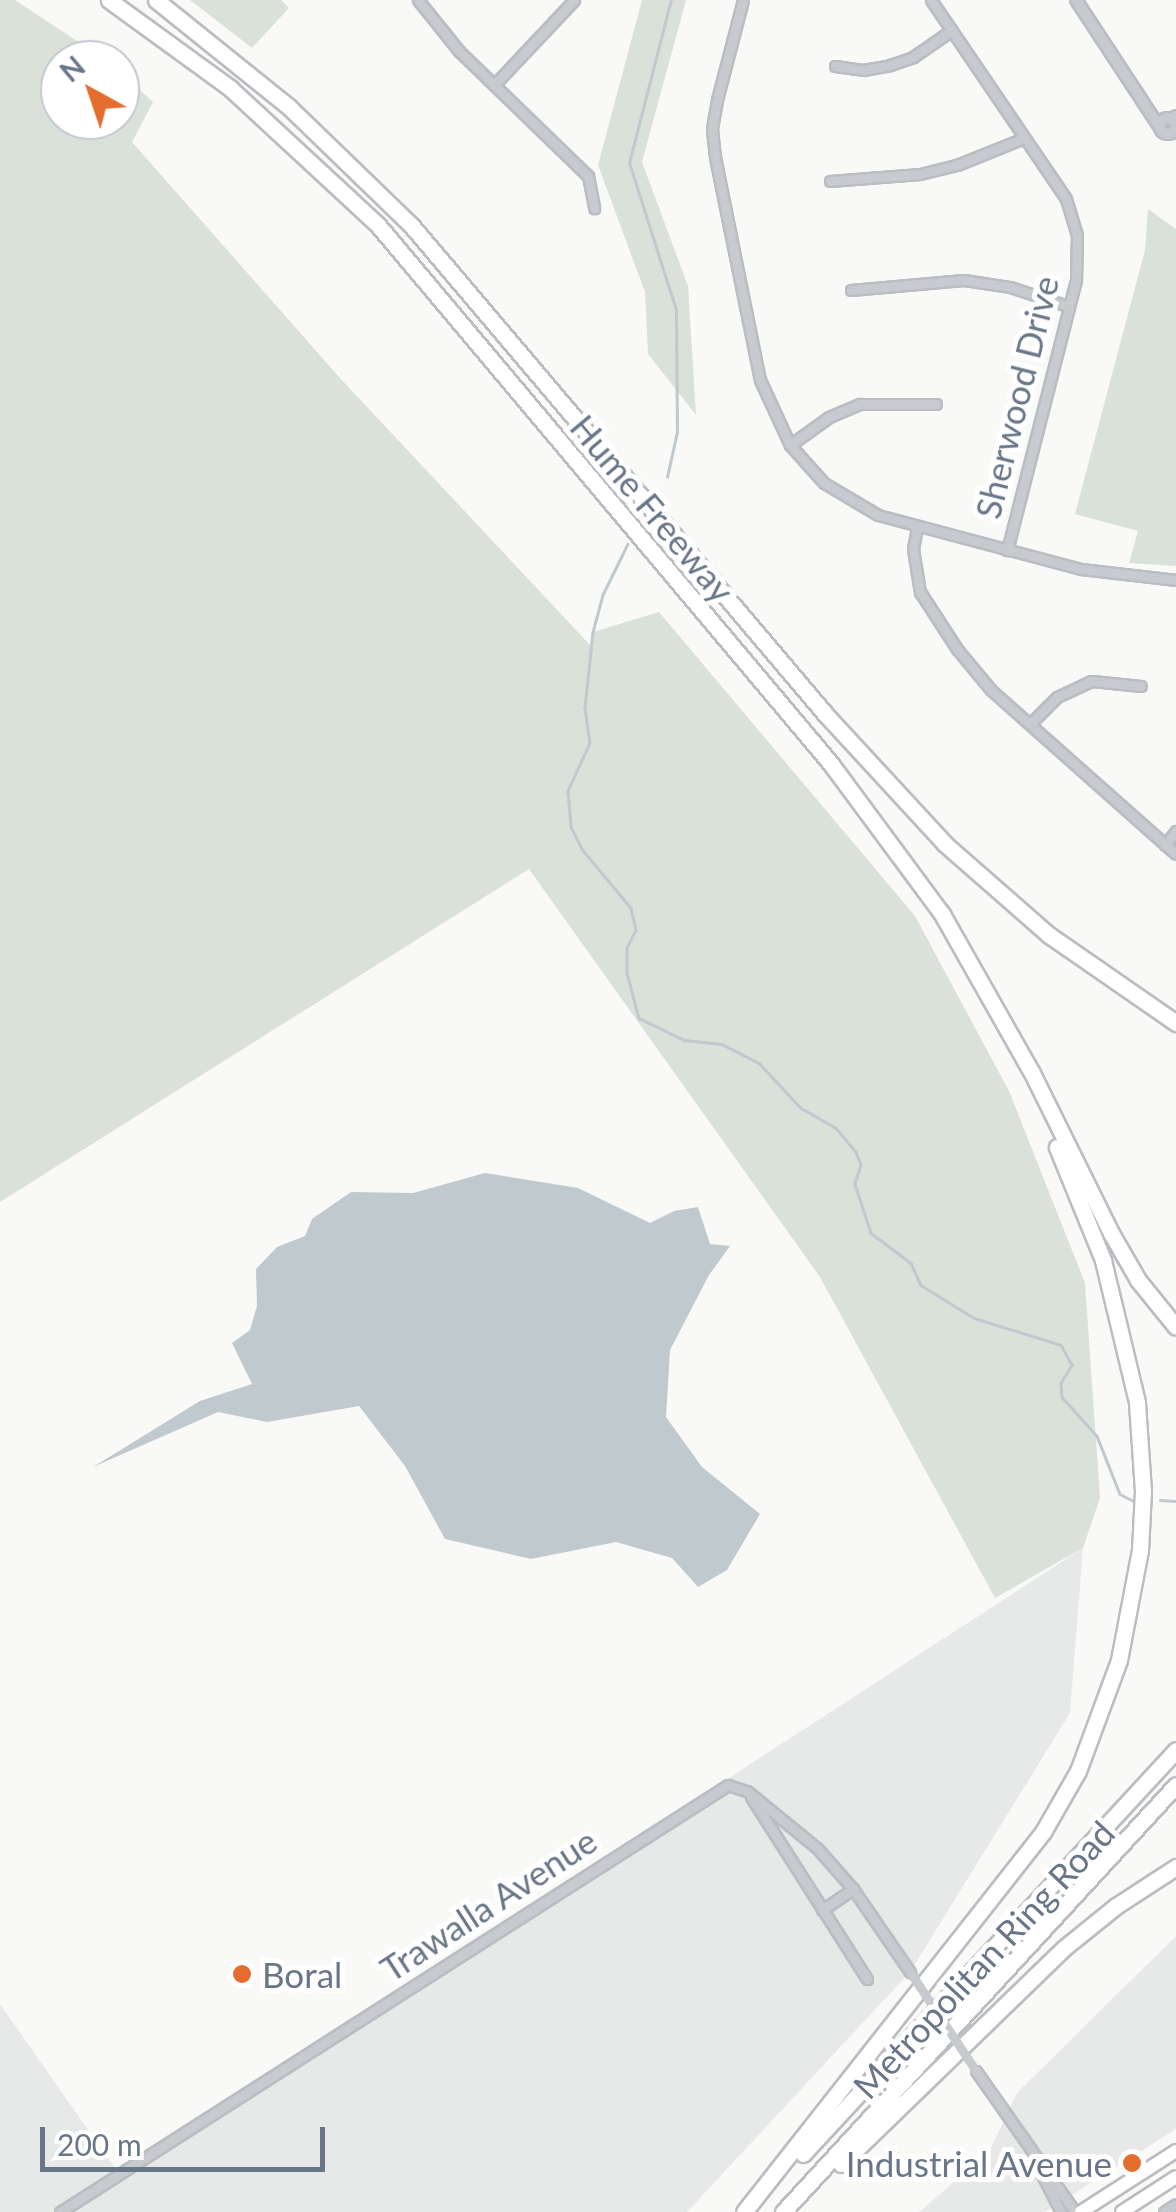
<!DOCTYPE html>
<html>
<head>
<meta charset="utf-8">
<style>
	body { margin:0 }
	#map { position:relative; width:1176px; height:2212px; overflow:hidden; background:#f9f9f7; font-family:Lato,sans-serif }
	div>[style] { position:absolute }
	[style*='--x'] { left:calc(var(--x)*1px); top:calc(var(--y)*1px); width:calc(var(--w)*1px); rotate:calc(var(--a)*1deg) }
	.built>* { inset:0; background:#e7e8e8 }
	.green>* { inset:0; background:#dae1d8 }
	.water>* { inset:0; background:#c0c9ce }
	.stream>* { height:2.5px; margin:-1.25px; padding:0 1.25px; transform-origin:1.25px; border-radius:1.25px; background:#c0c9ce }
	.roads { filter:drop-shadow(2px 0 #babdc2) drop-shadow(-2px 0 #babdc2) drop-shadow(0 2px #babdc2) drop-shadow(0 -2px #babdc2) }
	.minor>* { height:9px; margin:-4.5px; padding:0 4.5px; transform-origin:4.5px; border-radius:4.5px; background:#c7cace }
	.tertiary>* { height:10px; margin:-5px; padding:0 5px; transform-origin:5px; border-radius:5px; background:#c7cace }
	.tertiary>.ring { margin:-5px; padding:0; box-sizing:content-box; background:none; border:10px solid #c7cace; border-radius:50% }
	.primary>* { height:12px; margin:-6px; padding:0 6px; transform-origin:6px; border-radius:6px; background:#fff }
	.motorway>* { height:15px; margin:-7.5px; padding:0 7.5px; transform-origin:7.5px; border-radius:7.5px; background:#fff }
	.minor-bridge>* { height:9px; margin:-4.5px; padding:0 4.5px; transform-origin:4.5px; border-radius:4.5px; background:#c7cace }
	.dots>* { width:28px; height:28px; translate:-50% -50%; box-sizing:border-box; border:5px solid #fff; border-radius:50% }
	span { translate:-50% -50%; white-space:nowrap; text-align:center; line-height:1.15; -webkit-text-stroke:10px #fff; paint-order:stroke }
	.street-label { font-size:35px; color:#687688 }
	.poi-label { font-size:35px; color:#687688 }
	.left { translate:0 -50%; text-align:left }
	.right { translate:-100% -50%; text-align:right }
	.north { position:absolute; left:40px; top:40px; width:100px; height:100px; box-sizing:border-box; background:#fff; border:2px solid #c3c8cf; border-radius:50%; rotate:320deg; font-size:28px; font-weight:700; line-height:40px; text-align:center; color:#687688 }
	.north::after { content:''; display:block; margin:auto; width:35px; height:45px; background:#e46c2c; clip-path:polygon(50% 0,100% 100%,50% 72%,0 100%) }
	.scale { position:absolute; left:40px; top:2127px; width:285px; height:45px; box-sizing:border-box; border:5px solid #687688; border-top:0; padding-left:12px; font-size:30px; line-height:35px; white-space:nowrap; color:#687688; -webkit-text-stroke:8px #fff; paint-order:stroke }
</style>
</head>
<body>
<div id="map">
	<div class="built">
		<div style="clip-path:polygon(1083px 1548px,1070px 1713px,910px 1972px,687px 2212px,0 2212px,0 2004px,119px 2174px)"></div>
		<div style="clip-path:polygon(1176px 1936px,1176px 2129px,1045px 2212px,919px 2212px,989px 2152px,1017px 2093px)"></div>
	</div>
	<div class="green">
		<div style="clip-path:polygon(0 0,15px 0,106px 60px,60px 60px,60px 120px,120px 120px,120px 72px,153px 102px,132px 142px,339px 377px,590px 645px,593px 632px,659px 612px,915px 916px,1009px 1091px,1085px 1283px,1100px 1498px,1083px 1548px,995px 1598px,820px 1277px,529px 869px,0 1202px)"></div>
		<div style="clip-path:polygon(190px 0,281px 0,289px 8px,252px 48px)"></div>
		<div style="clip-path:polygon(642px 0,686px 0,642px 162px,688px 286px,696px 415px,648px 354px,645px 292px,598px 165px)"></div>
		<div style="clip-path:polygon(1148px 209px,1176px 229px,1176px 566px,1129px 563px,1138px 531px,1075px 514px,1145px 250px)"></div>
	</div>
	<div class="water">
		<div style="clip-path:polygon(485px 1173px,578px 1188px,650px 1223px,674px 1211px,698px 1207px,710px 1244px,730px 1246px,709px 1275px,670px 1350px,666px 1417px,702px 1467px,760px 1514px,727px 1570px,698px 1587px,672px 1558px,616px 1542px,531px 1559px,445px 1539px,405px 1466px,359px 1406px,267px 1422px,218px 1412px,93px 1467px,200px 1401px,252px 1384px,232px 1343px,250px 1330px,257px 1306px,256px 1269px,277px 1247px,305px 1236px,312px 1219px,351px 1192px,413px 1193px)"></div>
	</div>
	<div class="stream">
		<div style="--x:667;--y:477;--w:46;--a:-77.5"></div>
		<div style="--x:677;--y:432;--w:122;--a:-90.5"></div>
		<div style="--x:676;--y:310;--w:154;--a:-107.7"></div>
		<div style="--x:629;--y:163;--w:168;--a:-75.6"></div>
		<div style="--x:628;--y:544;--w:57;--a:116.1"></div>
		<div style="--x:603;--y:595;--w:38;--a:105"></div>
		<div style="--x:593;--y:632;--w:76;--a:96"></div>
		<div style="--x:585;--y:708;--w:35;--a:82"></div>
		<div style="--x:590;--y:743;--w:53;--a:114.6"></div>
		<div style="--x:568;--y:791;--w:36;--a:85"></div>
		<div style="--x:571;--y:827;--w:25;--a:63"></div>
		<div style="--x:582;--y:849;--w:77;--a:50.3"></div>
		<div style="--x:631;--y:908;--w:23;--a:77"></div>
		<div style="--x:636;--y:930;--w:20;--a:117"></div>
		<div style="--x:627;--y:948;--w:25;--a:90"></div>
		<div style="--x:627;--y:973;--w:47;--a:75.1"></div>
		<div style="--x:639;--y:1018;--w:50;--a:26.1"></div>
		<div style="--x:684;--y:1040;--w:38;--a:6"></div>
		<div style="--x:722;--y:1044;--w:42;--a:27.2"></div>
		<div style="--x:759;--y:1063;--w:62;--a:47"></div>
		<div style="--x:801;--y:1108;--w:40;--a:29.7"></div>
		<div style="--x:836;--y:1128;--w:31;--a:50"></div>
		<div style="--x:856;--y:1152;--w:14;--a:69"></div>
		<div style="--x:861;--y:1165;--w:20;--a:108"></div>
		<div style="--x:855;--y:1184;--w:52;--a:71.9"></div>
		<div style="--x:871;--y:1233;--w:50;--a:36.9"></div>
		<div style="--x:911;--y:1263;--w:24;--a:66"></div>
		<div style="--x:921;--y:1285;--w:62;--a:31.9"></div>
		<div style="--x:974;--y:1318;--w:91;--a:17.2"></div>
		<div style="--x:1061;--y:1345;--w:23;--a:61"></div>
		<div style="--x:1072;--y:1365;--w:21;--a:121"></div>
		<div style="--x:1061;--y:1383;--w:14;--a:86"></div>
		<div style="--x:1062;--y:1397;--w:52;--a:48.1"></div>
		<div style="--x:1097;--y:1436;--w:62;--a:68.4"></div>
		<div style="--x:1120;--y:1494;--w:16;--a:27"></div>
		<div style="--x:1160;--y:1500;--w:16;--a:4"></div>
	</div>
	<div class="roads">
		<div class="minor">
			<div style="--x:418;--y:0;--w:65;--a:51.2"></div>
			<div style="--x:459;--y:51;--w:180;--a:44.1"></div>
			<div style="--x:588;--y:176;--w:33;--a:79"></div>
			<div style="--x:743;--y:0;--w:103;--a:104.6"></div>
			<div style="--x:717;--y:100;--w:29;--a:100"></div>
			<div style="--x:712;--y:129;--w:28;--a:84"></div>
			<div style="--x:715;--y:157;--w:227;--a:78.6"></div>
			<div style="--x:760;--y:380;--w:72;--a:65.2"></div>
			<div style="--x:790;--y:445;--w:51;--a:48.2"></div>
			<div style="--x:824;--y:483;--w:63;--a:30.7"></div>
			<div style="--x:878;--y:515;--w:210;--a:14.9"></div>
			<div style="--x:1081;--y:569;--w:96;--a:6.6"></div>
			<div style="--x:931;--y:0;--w:240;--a:55.8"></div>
			<div style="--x:1066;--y:199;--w:38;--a:73"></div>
			<div style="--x:1077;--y:235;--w:45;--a:91.3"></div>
			<div style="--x:1076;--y:280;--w:279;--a:104.3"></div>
			<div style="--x:835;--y:66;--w:28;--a:8"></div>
			<div style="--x:863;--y:70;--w:27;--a:-10"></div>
			<div style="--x:890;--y:65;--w:24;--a:-19"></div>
			<div style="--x:913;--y:57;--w:47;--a:-34.7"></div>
			<div style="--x:494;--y:85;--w:117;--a:-46.7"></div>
			<div style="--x:1169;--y:119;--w:8;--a:-30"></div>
			<div style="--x:1175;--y:126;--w:1;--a:-45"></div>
			<div style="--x:830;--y:181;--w:90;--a:-4.4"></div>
			<div style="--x:920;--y:174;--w:38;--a:-14"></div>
			<div style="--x:957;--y:165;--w:72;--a:-21.9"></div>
			<div style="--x:851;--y:290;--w:113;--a:-5.1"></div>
			<div style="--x:964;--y:280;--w:47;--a:8.7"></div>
			<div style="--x:1010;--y:287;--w:61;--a:18.1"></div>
			<div style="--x:790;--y:445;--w:48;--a:-35.7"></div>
			<div style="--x:829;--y:417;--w:34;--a:-23"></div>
			<div style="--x:860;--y:404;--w:76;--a:0"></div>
			<div style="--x:917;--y:528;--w:21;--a:101"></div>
			<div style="--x:913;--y:549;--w:44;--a:80.8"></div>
			<div style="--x:920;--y:592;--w:68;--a:57"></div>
			<div style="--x:957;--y:649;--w:53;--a:50.3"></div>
			<div style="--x:991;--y:690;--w:247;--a:41.6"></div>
			<div style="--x:1030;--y:724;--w:38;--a:-45"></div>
			<div style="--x:1057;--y:697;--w:38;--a:-25"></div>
			<div style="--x:1092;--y:681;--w:49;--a:5.8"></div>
			<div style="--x:1165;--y:845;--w:18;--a:-52"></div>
			<div style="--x:751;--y:1797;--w:216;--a:57.5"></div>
			<div style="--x:822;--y:1910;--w:37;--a:-34"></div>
			<div style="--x:976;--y:2071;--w:172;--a:54.9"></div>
			<div style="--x:1038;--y:2167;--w:51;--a:62.9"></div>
			<div style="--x:60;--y:2212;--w:793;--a:-32.59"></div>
			<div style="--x:728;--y:1785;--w:20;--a:18"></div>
			<div style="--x:747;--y:1791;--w:90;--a:39.2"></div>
			<div style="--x:817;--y:1848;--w:55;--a:48.7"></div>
			<div style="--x:853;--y:1889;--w:101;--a:55.5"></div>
			<div style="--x:1164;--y:2212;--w:14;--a:-34"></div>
		</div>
		<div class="tertiary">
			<div style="--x:1076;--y:0;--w:153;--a:56.7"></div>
			<div class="ring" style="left:1160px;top:118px;width:6px;height:6px"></div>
		</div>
		<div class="primary">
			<div style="--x:1081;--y:2212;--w:113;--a:-32.7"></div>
			<div style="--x:1122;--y:2212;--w:64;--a:-32.9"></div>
		</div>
		<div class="motorway">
			<div style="--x:109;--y:0;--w:150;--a:36"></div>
			<div style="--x:230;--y:88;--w:200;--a:42.8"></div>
			<div style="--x:377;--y:224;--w:705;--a:49.94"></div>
			<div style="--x:831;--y:764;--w:187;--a:53.5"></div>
			<div style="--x:942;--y:914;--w:180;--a:60.5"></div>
			<div style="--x:1031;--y:1071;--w:181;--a:63.7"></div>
			<div style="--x:1111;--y:1233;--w:54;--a:60.1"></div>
			<div style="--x:1138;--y:1280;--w:60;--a:51"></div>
			<div style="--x:156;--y:0;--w:169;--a:38.8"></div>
			<div style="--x:288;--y:106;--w:171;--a:44.1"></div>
			<div style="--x:411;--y:225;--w:644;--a:49.73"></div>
			<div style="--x:827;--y:716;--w:174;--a:47.3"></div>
			<div style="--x:945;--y:844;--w:138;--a:41.2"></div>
			<div style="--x:1049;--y:935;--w:155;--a:34.7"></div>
			<div style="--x:803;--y:2154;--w:550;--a:-47.28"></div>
			<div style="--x:841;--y:2164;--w:310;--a:-44.1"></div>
			<div style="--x:1064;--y:1948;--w:67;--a:-38.9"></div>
			<div style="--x:1116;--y:1906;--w:72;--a:-33"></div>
			<div style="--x:744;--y:2212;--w:484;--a:-51.8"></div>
			<div style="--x:1043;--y:1832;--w:70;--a:-60.2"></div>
			<div style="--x:1078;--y:1771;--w:118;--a:-69.7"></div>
			<div style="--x:1119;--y:1660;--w:112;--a:-79.2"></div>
			<div style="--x:1140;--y:1550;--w:59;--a:-87.1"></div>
			<div style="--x:1143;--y:1491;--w:89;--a:-93.9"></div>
			<div style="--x:1137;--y:1402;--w:146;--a:-103.5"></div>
			<div style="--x:1103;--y:1260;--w:122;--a:-112.2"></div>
			<div style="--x:783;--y:2212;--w:580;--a:-47.37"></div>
		</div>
	</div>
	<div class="minor-bridge">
		<div style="--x:910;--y:1972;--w:119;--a:56.3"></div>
	</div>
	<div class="dots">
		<div style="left:242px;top:1974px;background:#e46c2c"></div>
		<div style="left:1132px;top:2163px;background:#e46c2c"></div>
	</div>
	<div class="street-label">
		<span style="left:1016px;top:397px;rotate:-76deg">Sherwood Drive</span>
		<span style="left:653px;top:508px;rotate:50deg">Hume Freeway</span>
		<span style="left:488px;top:1904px;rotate:-33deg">Trawalla Avenue</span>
		<span style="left:983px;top:1959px;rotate:-47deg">Metropolitan Ring Road</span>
	</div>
	<div class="poi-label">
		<span class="left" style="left:262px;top:1974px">Boral</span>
		<span class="right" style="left:1112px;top:2163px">Industrial Avenue</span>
	</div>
	<div class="north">N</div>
	<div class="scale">200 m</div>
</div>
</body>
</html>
